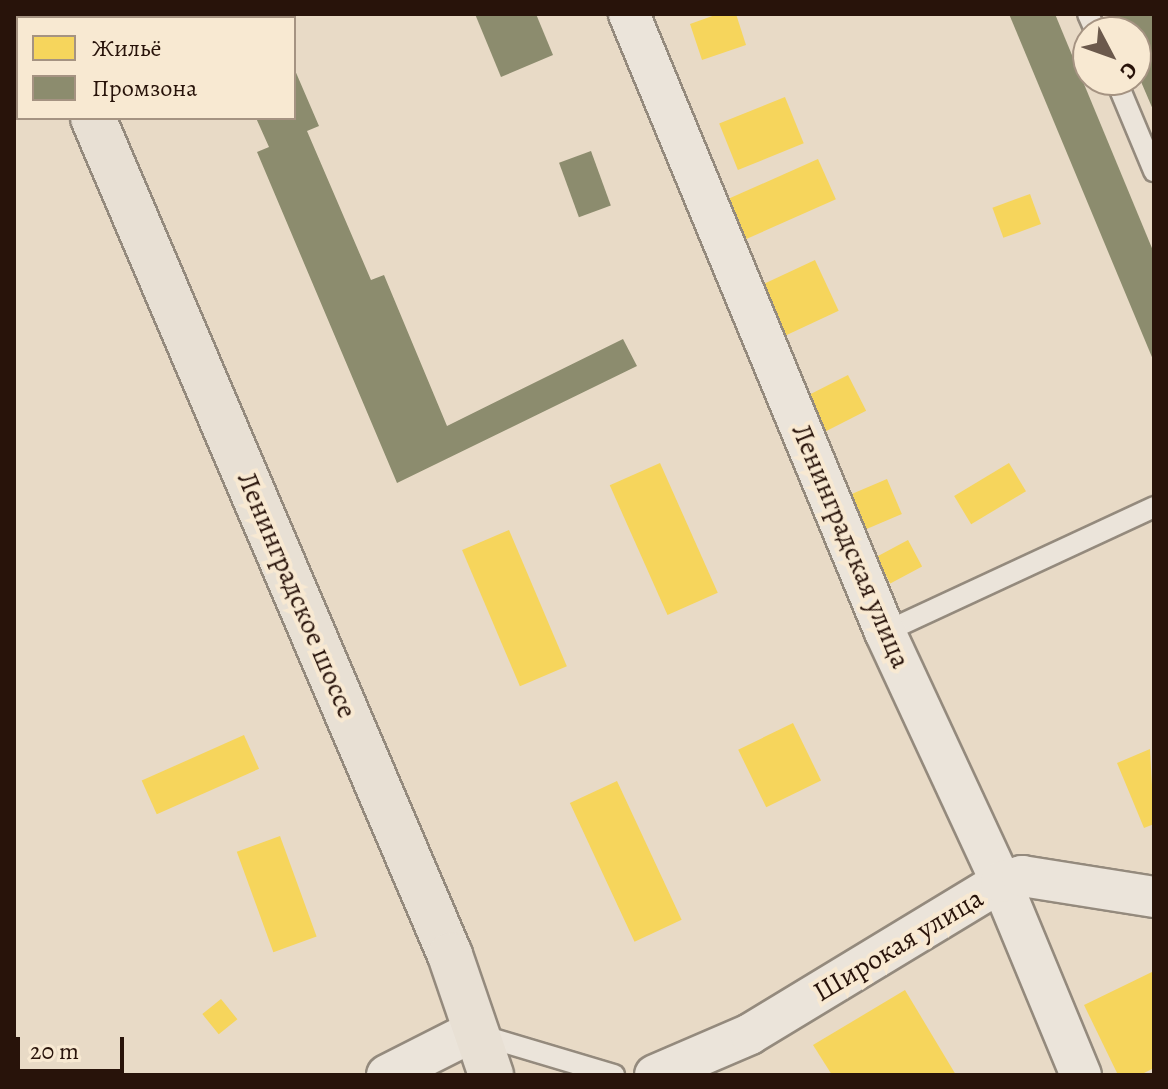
<!DOCTYPE html>
<html>
<head>
<meta charset="utf-8">
<style>
	body { margin:0 }
	#map { position:relative; width:1168px; height:1089px; overflow:hidden; background:#e8dac6; font-family:Alegreya,serif }
	div>[style] { position:absolute }
	[style*='--x'] { left:calc(var(--x)*1px); top:calc(var(--y)*1px); width:calc(var(--w)*1px); rotate:calc(var(--a)*1deg) }
	.homes>* { inset:0; background:#f6d55c; transform-origin:0 0 }
	.industry>* { inset:0; background:#8c8c6e; transform-origin:0 0 }
	.roads { filter:drop-shadow(2px 0 #948a7d) drop-shadow(-2px 0 #948a7d) drop-shadow(0 2px #948a7d) drop-shadow(0 -2px #948a7d) }
	.service>* { height:20px; margin:-10px; padding:0 10px; transform-origin:10px; border-radius:10px; background:#ebe4da }
	.minor>* { height:40px; margin:-20px; padding:0 20px; transform-origin:20px; border-radius:20px; background:#ebe4da }
	.trunk>* { height:44px; margin:-22px; padding:0 22px; transform-origin:22px; border-radius:22px; background:#e8e0d4 }
	span { translate:-50% -50%; white-space:nowrap; text-align:center; line-height:1.15; -webkit-text-stroke:8px #f8e9d2; paint-order:stroke }
	.street-label { font-size:28px; color:#28130a }
	.frame { position:absolute; inset:0; border:16px solid #28130a; pointer-events:none }
	.legend { position:absolute; left:16px; top:16px; width:280px; height:104px; box-sizing:border-box; background:#f8e9d2; border:2px solid #a59382; margin:0; padding:10px 14px; list-style:none; font-size:24px; color:#28130a }
	.legend li { display:flex; align-items:center; gap:16px; height:40px }
	.legend b { width:40px; border:2px solid #a59382 }
	.north { position:absolute; left:1072px; top:16px; width:80px; height:80px; box-sizing:border-box; background:#f8e9d2; border:2px solid #a59382; border-radius:50%; rotate:131deg; font-size:22px; font-weight:700; line-height:32px; text-align:center; color:#28130a }
	.north::after { content:''; display:block; margin:auto; width:28px; height:36px; background:#6b594c; clip-path:polygon(50% 0,100% 100%,50% 72%,0 100%) }
	.scale { position:absolute; left:16px; top:1037px; width:108px; height:36px; box-sizing:border-box; border:4px solid #28130a; border-top:0; padding-left:10px; font-size:24px; line-height:28px; white-space:nowrap; color:#28130a; -webkit-text-stroke:6px #f8e9d2; paint-order:stroke }
</style>
</head>
<body>
<div id="map">
	<div class="homes">
		<div style="clip-path:polygon(718px 14px,736px 14px,746px 45px,702px 60px,690px 24px)"></div>
		<div style="left:785px;top:97px;width:50px;height:71px;rotate:68deg"></div>
		<div style="left:818px;top:159px;width:44px;height:98px;rotate:66deg"></div>
		<div style="left:1030px;top:194px;width:32px;height:40px;rotate:70deg"></div>
		<div style="left:815px;top:260px;width:56px;height:62px;rotate:65deg"></div>
		<div style="left:848px;top:375px;width:40px;height:49px;rotate:63deg"></div>
		<div style="left:660px;top:463px;width:142px;height:55px;rotate:66deg"></div>
		<div style="left:1009px;top:463px;width:33px;height:64px;rotate:59deg"></div>
		<div style="left:887px;top:479px;width:38px;height:44px;rotate:67deg"></div>
		<div style="left:509px;top:530px;width:148px;height:51px;rotate:67deg"></div>
		<div style="left:908px;top:540px;width:30px;height:36px;rotate:62deg"></div>
		<div style="left:793px;top:723px;width:64px;height:61px;rotate:64deg"></div>
		<div style="left:244px;top:735px;width:37px;height:112px;rotate:66deg"></div>
		<div style="clip-path:polygon(1150px 749px,1154px 824px,1144px 828px,1117px 763px)"></div>
		<div style="left:617px;top:781px;width:153px;height:52px;rotate:65deg"></div>
		<div style="left:280px;top:836px;width:107px;height:46px;rotate:70deg"></div>
		<div style="clip-path:polygon(1154px 971px,1154px 1068px,1140px 1075px,1118px 1075px,1084px 1005px)"></div>
		<div style="clip-path:polygon(905px 990px,956px 1075px,832px 1075px,813px 1045px)"></div>
		<div style="left:221px;top:999px;width:26px;height:24px;rotate:51deg"></div>
	</div>
	<div class="industry">
		<div style="left:192px;top:14px;width:79px;height:4px"></div>
		<div style="clip-path:polygon(475px 14px,536px 14px,553px 55px,501px 77px)"></div>
		<div style="clip-path:polygon(1009px 14px,1055px 14px,1154px 253px,1154px 362px)"></div>
		<div style="clip-path:polygon(1112px 14px,1154px 14px,1154px 112px,1136px 70px,1136px 32px,1120px 32px)"></div>
		<div style="clip-path:polygon(294px 68px,319px 126px,307px 131px,371px 280px,384px 275px,447px 426px,623px 339px,637px 366px,397px 483px,257px 152px,269px 147px,256px 118px,294px 118px)"></div>
		<div style="left:591px;top:151px;width:58px;height:34px;rotate:70deg"></div>
	</div>
	<div class="roads">
		<div class="service">
			<div style="--x:1088;--y:14;--w:20;--a:66"></div>
			<div style="--x:1116;--y:80;--w:99;--a:67.3"></div>
			<div style="--x:885;--y:632;--w:297;--a:-24.9"></div>
			<div style="--x:480;--y:1035;--w:140;--a:16.6"></div>
		</div>
		<div class="minor">
			<div style="--x:629;--y:14;--w:669;--a:67.5"></div>
			<div style="--x:885;--y:632;--w:276;--a:65.1"></div>
			<div style="--x:1001;--y:882;--w:209;--a:67.5"></div>
			<div style="--x:387;--y:1075;--w:95;--a:-26.8"></div>
			<div style="--x:655;--y:1075;--w:103;--a:-23.3"></div>
			<div style="--x:750;--y:1034;--w:293;--a:-31.2"></div>
			<div style="--x:1001;--y:882;--w:22;--a:-16"></div>
			<div style="--x:1022;--y:876;--w:134;--a:9"></div>
		</div>
		<div class="trunk">
			<div style="--x:49;--y:14;--w:4;--a:63"></div>
			<div style="--x:93;--y:118;--w:910;--a:66.9"></div>
			<div style="--x:450;--y:955;--w:127;--a:71.1"></div>
		</div>
	</div>
	<div class="street-label">
		<span style="left:851px;top:546px;rotate:67deg">Ленинградская улица</span>
		<span style="left:297px;top:595px;rotate:67deg">Ленинградское шоссе</span>
		<span style="left:898px;top:945px;rotate:-31deg">Широкая улица</span>
	</div>
	<div class="frame"></div>
	<ul class="legend">
	<li><b style="height:22px;background:#f6d55c"></b>Жильё</li>
	<li><b style="height:22px;background:#8c8c6e"></b>Промзона</li>
	</ul>
	<div class="north">С</div>
	<div class="scale">20 m</div>
</div>
</body>
</html>
